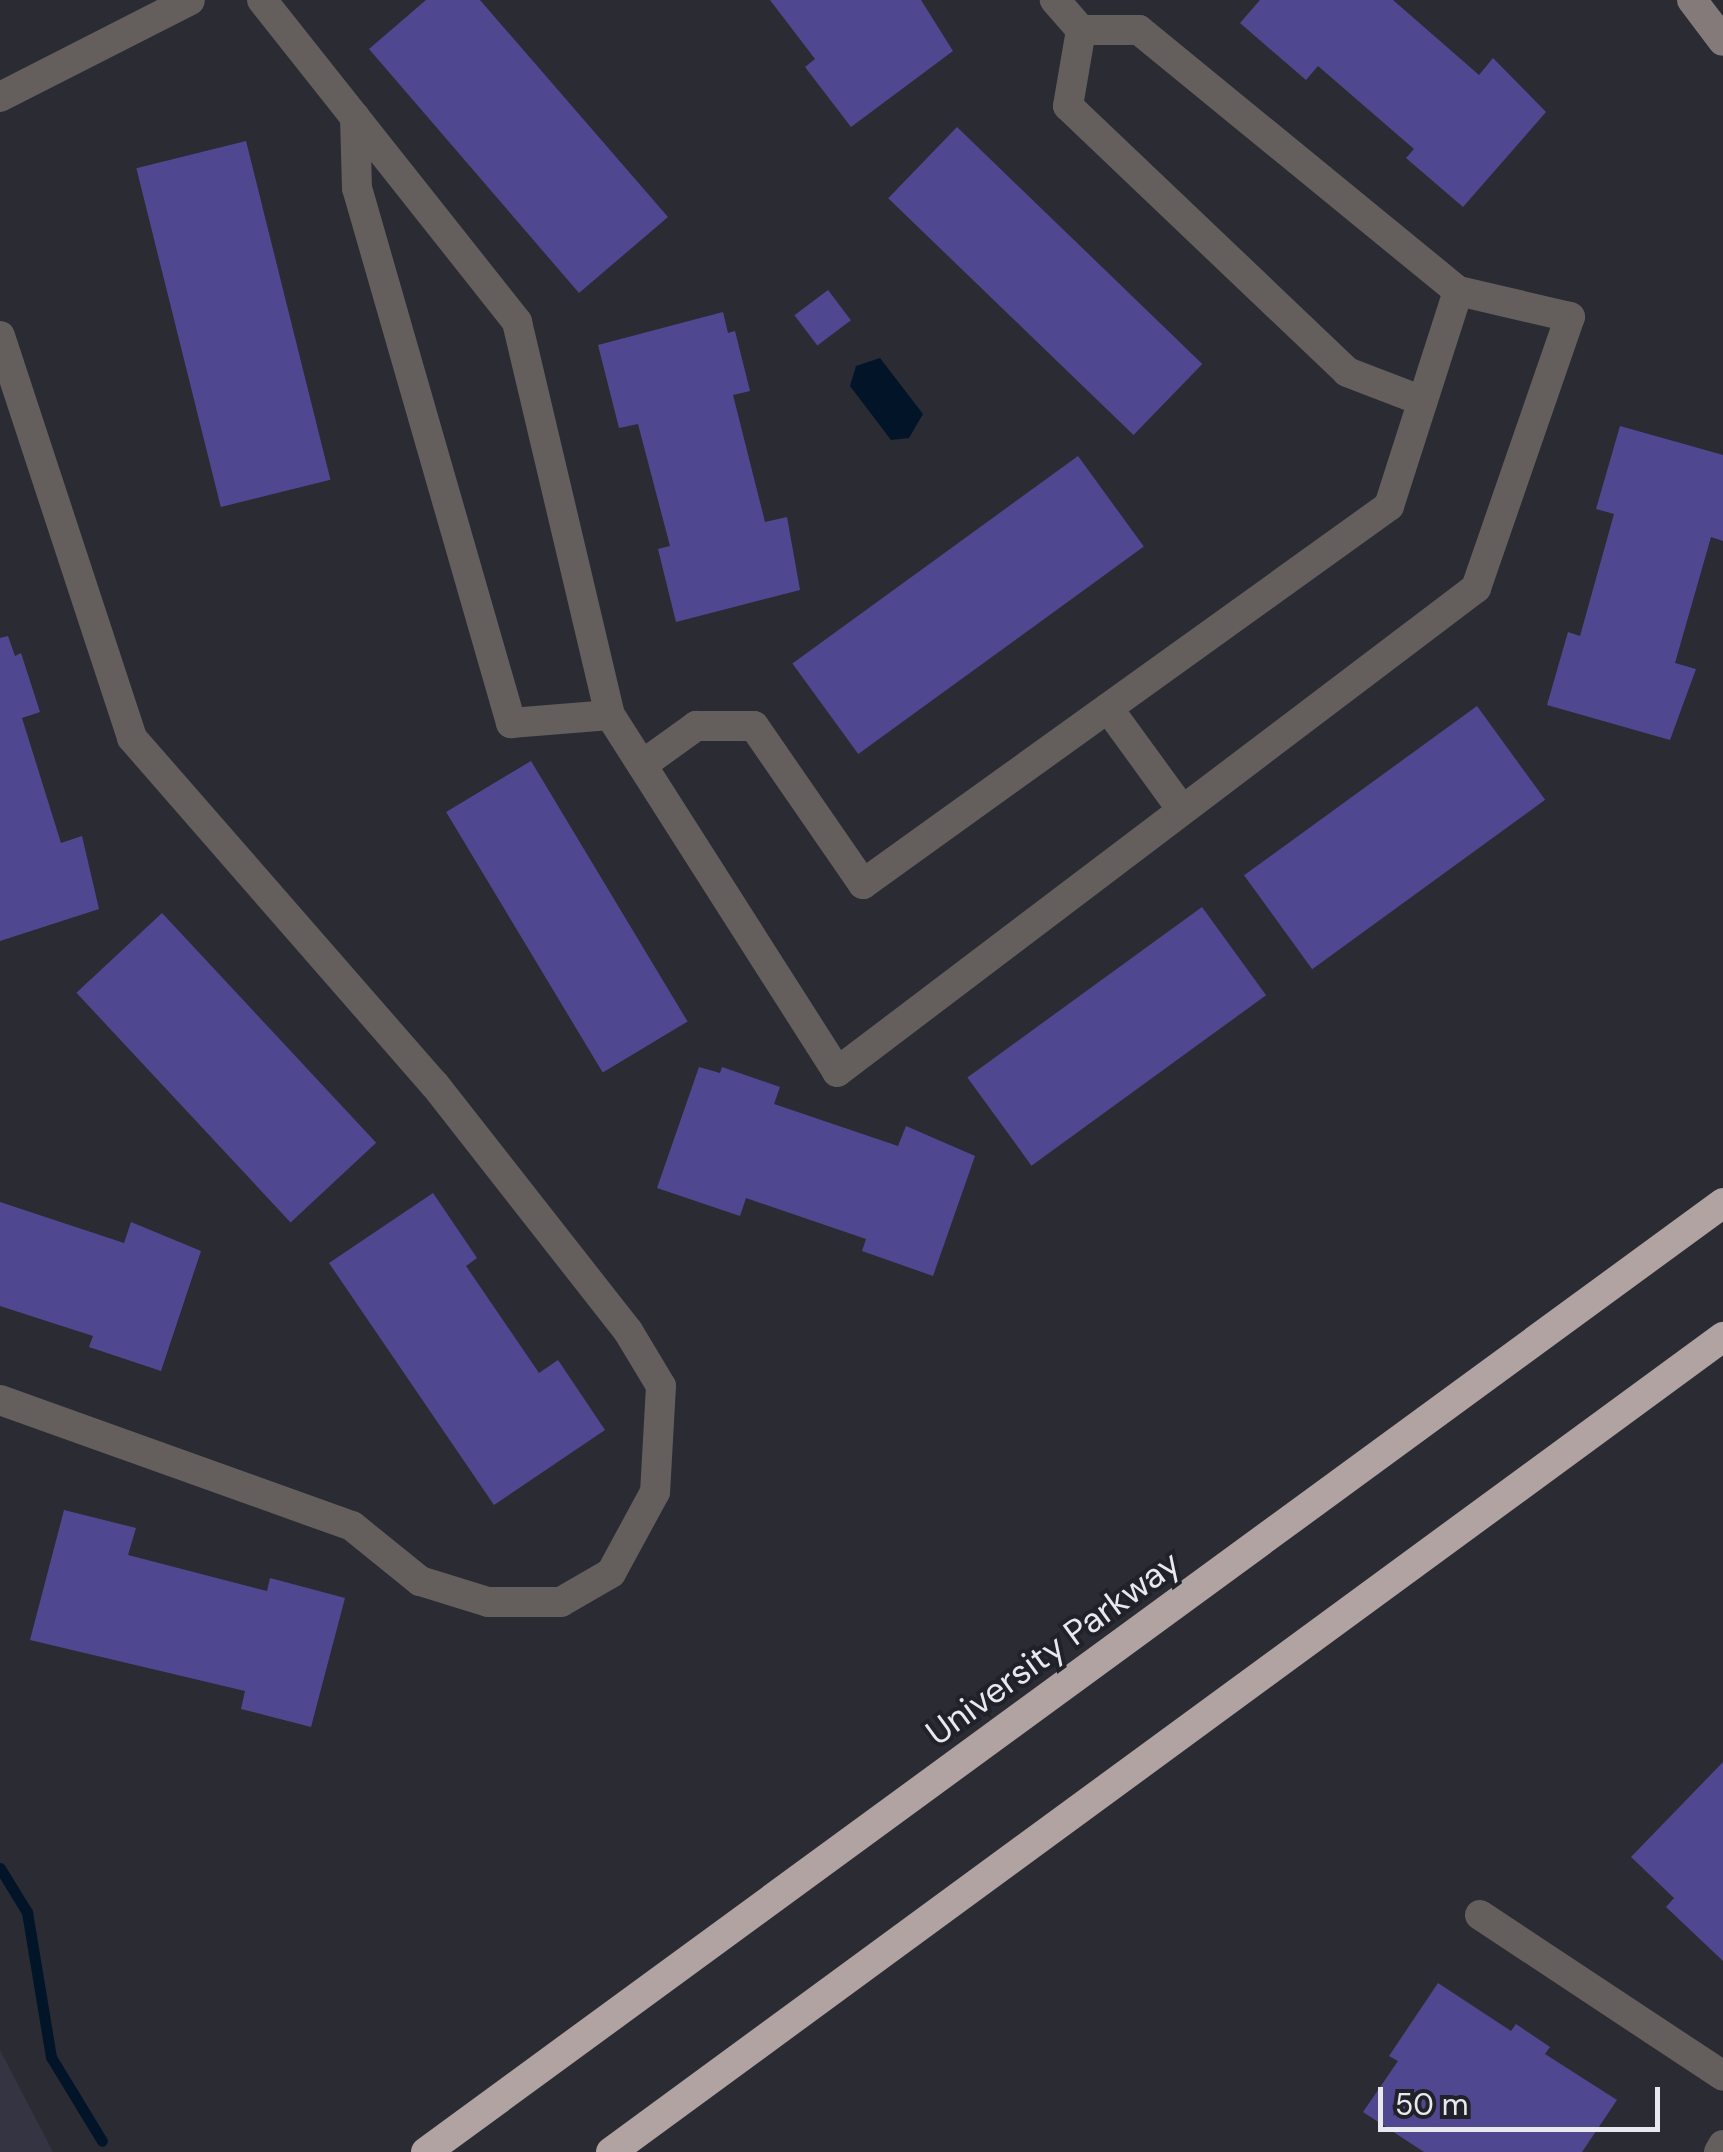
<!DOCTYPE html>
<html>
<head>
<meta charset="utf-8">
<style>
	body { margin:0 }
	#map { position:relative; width:1723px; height:2152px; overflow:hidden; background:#2b2b34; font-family:"DM Sans",sans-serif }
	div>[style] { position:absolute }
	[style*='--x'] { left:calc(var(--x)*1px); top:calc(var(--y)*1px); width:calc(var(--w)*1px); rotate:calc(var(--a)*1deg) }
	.built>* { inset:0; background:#343442 }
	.water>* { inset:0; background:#021528 }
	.stream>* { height:11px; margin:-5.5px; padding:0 5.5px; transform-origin:5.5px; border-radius:5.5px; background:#021528 }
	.building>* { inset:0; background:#4f4891; transform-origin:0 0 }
	.street>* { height:30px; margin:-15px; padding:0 15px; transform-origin:15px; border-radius:15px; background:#645e5d }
	.secondary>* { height:30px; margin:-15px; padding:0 15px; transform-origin:15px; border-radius:15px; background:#837a79 }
	.highway>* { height:30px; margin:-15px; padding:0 15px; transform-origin:15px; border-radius:15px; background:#b0a3a1 }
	span { translate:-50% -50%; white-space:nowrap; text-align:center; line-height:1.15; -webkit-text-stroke:8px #21212a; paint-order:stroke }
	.street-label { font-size:35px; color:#e8e8ee }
	.scale { position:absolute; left:1378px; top:2087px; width:282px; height:45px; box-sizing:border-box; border:5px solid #e8e8ee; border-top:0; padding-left:12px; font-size:30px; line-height:35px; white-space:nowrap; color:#e8e8ee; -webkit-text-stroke:8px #21212a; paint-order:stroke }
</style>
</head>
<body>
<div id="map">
	<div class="built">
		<div style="clip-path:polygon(0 2050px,53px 2152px,0 2152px)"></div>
	</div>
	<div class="water">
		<div style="clip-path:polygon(880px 358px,923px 414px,909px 438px,891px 440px,850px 386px,856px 366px)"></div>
	</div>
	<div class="stream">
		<div style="--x:0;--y:1868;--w:52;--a:58.5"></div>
		<div style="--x:27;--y:1912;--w:147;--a:80.6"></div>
		<div style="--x:51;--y:2057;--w:98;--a:58.7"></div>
	</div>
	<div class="building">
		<div style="clip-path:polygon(426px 0,480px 0,668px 217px,579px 293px,369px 49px)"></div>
		<div style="clip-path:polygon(770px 0,921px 0,953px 51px,851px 127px,805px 67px,815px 59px)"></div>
		<div style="clip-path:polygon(1260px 0,1393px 0,1479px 75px,1493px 58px,1546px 112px,1463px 207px,1406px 158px,1414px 149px,1318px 66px,1306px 80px,1240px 23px)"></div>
		<div style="left:957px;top:127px;width:341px;height:99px;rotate:44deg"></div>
		<div style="left:246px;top:141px;width:349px;height:113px;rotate:76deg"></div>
		<div style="left:828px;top:290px;width:38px;height:42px;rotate:53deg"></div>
		<div style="clip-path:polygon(723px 312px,728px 333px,735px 331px,750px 391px,733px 395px,765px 522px,787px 517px,800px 590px,676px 622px,658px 549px,670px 546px,638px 424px,619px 428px,598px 345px)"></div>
		<div style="clip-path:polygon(1620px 426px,1723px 455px,1723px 541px,1711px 537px,1675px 663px,1696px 669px,1670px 740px,1547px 705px,1568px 632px,1580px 636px,1614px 514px,1596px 509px)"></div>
		<div style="left:1078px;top:456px;width:112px;height:353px;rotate:54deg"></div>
		<div style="clip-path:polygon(8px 636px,15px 656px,21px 653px,40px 712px,22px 718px,61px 843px,82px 836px,99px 909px,0 941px,0 638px)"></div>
		<div style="left:1477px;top:706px;width:116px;height:288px;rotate:54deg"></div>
		<div style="left:531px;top:761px;width:304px;height:99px;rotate:59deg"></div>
		<div style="left:1202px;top:907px;width:109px;height:290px;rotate:54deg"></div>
		<div style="left:162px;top:913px;width:314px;height:117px;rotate:47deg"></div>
		<div style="clip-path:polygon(699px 1067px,720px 1073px,722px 1067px,780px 1087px,774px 1104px,898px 1146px,906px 1126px,975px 1156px,933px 1276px,862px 1251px,866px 1239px,746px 1198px,740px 1216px,657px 1188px)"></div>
		<div style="clip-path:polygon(433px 1193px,477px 1258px,466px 1266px,539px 1373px,558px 1360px,605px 1430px,494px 1505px,329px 1263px)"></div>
		<div style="clip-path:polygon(0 1202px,124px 1243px,131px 1222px,201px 1251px,161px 1371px,89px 1347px,93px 1336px,0 1306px)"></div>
		<div style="clip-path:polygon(64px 1510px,136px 1528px,128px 1555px,267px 1591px,270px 1578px,345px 1598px,311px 1727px,241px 1709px,245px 1691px,30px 1640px)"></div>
		<div style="clip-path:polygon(1723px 1762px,1723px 1961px,1666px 1907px,1674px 1898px,1631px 1857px)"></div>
		<div style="clip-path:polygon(1438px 1983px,1511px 2031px,1516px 2024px,1550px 2047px,1545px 2054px,1617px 2100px,1582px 2152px,1424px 2152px,1363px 2112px,1398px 2061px,1389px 2056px)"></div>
	</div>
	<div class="street">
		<div style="--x:262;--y:0;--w:411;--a:51.6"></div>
		<div style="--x:517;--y:322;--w:404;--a:76.7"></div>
		<div style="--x:610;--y:715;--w:423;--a:57.5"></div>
		<div style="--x:837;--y:1072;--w:802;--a:-37.14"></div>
		<div style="--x:1476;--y:588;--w:287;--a:-70.9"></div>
		<div style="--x:1570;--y:317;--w:115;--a:-166.9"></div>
		<div style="--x:1458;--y:291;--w:412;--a:-140.7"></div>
		<div style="--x:1139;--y:30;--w:58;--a:180"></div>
		<div style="--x:1081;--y:30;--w:40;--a:-131"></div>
		<div style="--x:1081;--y:30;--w:77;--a:99.7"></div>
		<div style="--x:1068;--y:106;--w:385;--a:43.6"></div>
		<div style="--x:1347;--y:372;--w:81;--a:20.9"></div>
		<div style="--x:0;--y:97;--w:213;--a:-27"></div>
		<div style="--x:355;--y:117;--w:71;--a:88.4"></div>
		<div style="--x:357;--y:188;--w:557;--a:73.94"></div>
		<div style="--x:511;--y:723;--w:99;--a:-4.6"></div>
		<div style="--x:0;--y:336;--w:423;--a:71.8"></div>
		<div style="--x:132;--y:738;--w:461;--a:48.9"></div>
		<div style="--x:435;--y:1085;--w:313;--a:51.9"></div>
		<div style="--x:628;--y:1331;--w:64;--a:59"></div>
		<div style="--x:661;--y:1386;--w:106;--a:93.2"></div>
		<div style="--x:655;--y:1492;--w:92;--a:118.5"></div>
		<div style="--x:611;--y:1573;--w:58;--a:149.9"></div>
		<div style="--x:561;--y:1602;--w:73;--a:180"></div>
		<div style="--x:488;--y:1602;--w:71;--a:-162.8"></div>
		<div style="--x:420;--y:1581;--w:87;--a:-141"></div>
		<div style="--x:352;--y:1526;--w:374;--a:-160.3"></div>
		<div style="--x:1108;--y:708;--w:126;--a:54"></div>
		<div style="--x:642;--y:765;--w:67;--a:-35.8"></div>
		<div style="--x:696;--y:726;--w:58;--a:0"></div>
		<div style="--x:754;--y:726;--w:192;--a:55.4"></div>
		<div style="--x:863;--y:884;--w:648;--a:-35.7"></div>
		<div style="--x:1389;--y:506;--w:226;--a:-72.2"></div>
		<div style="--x:1480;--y:1915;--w:291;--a:33.5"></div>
		<div style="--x:1719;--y:2152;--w:8;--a:-60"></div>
	</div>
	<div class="secondary">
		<div style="--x:1692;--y:0;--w:51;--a:52.9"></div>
	</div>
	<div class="highway">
		<div style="--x:426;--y:2152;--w:1607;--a:-36.19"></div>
		<div style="--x:611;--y:2152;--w:1379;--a:-36.24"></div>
	</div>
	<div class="street-label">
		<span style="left:1053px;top:1648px;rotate:-36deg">University Parkway</span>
	</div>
	<div class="scale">50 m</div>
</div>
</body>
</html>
